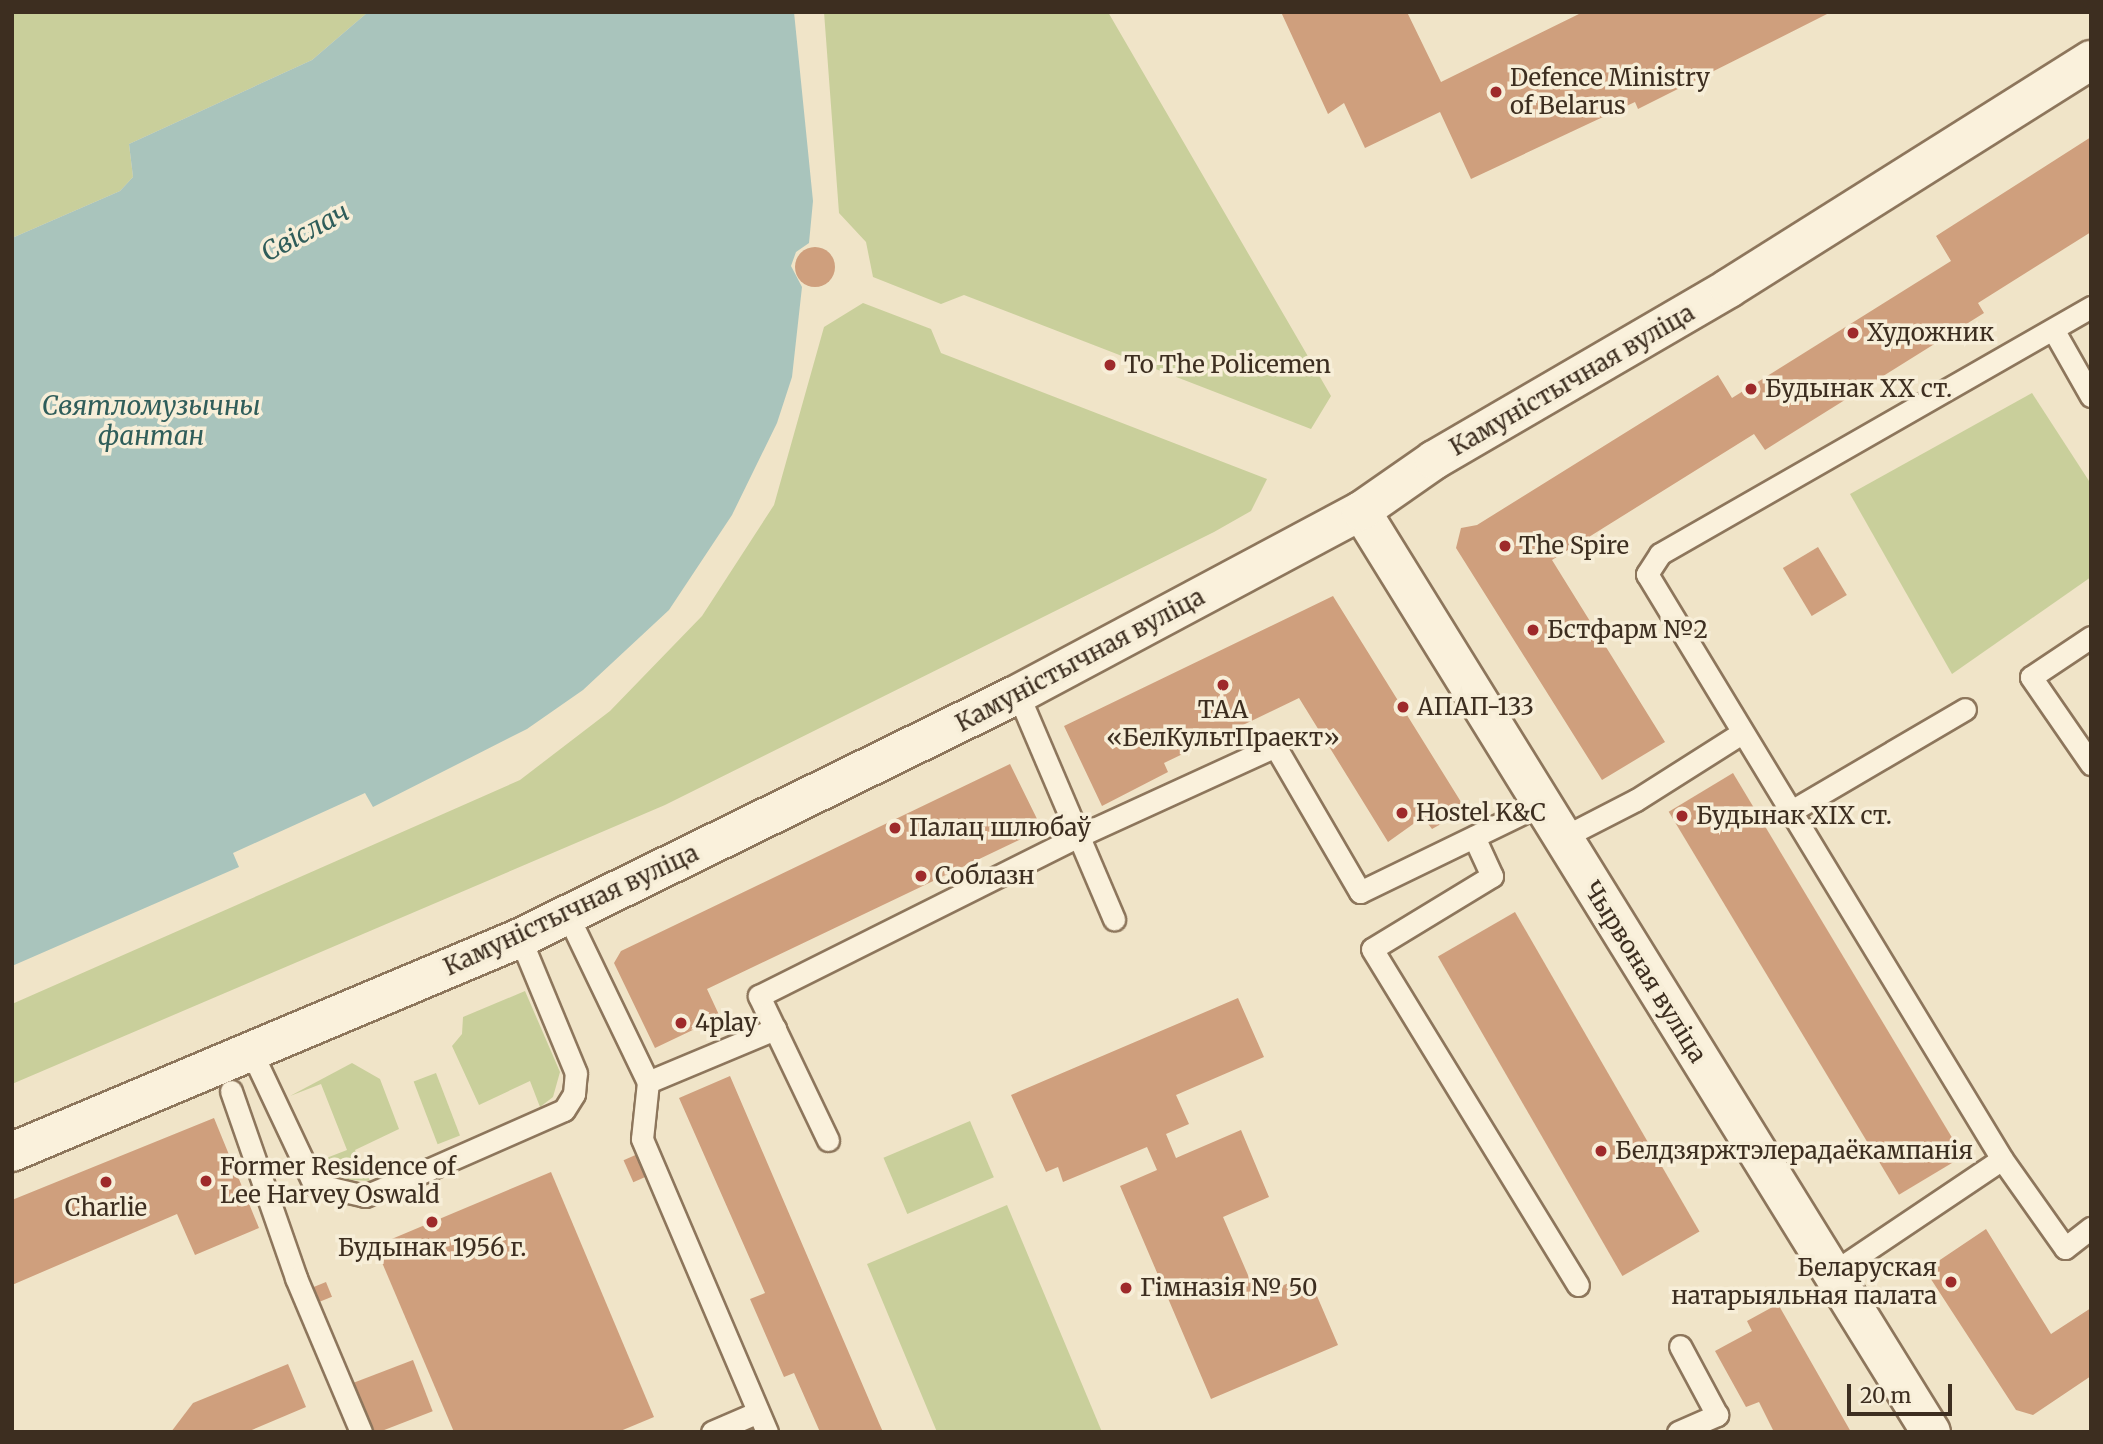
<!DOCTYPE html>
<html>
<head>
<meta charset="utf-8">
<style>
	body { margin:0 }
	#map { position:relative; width:2103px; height:1444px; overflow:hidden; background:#f0e4c8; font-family:Merriweather,serif }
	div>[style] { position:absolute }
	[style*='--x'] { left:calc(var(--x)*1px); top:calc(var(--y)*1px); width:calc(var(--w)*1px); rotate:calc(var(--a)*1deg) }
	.green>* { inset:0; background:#c9cf9b; transform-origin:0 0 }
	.water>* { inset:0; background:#a9c4bc }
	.building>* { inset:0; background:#cf9f7d; transform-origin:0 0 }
	.round { border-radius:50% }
	.roads { filter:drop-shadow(2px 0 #8d765c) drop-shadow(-2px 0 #8d765c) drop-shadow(0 2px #8d765c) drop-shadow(0 -2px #8d765c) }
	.service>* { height:21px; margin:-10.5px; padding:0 10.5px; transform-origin:10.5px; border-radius:10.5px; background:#faf1dc }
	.tertiary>* { height:38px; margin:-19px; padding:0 19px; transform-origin:19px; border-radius:19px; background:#faf1dc }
	.dots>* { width:19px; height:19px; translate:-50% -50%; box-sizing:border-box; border:4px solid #f7eed8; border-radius:50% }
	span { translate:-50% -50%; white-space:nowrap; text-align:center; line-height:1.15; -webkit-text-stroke:7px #f7eed8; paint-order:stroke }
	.poi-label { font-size:24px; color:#3d2e20 }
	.left { translate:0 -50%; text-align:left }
	.right { translate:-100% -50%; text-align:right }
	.street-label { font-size:24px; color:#3d2e20 }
	.water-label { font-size:26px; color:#2f5d5a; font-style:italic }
	.frame { position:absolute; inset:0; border:14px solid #3d2e20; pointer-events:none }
	.scale { position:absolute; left:1847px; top:1384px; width:105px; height:32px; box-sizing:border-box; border:4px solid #3d2e20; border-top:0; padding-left:9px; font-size:21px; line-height:24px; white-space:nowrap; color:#3d2e20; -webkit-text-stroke:5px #f7eed8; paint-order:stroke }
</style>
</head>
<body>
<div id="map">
	<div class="green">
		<div style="clip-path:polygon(12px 12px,368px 12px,312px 60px,129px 144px,133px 177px,120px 191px,12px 238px)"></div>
		<div style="clip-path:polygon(824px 12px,1108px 12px,1331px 396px,1311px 429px,964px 295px,941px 304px,873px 277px,866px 242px,839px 213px)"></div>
		<div style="clip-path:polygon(863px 303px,931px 329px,941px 353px,1267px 479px,1251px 511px,1214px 532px,665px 805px,12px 1084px,12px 1004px,520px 780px,610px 711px,702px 616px,774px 505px,824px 327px)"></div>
		<div style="clip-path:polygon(2032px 393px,2091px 484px,2091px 577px,1952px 674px,1850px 494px)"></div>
		<div style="clip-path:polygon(525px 991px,560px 1072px,553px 1097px,540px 1107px,530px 1081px,479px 1105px,452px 1046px,462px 1034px,463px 1017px)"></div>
		<div style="clip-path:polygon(352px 1063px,380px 1079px,399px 1129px,355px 1150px,370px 1181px,334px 1179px,316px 1162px,347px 1150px,321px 1084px,290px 1096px)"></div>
		<div style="left:436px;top:1073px;width:67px;height:24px;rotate:69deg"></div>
		<div style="left:970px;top:1121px;width:61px;height:94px;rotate:67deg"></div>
		<div style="clip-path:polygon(1007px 1205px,1102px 1432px,937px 1432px,867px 1264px)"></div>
	</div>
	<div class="water">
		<div style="clip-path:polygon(368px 12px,794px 12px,813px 201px,809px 243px,796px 252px,791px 266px,802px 287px,792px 377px,777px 423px,732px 515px,669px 610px,583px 690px,527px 729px,373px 807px,365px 793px,233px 853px,239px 867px,12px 966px,12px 238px,120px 191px,133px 177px,129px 144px,312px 60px)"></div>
	</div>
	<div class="building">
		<div style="clip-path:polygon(1281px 12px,1407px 12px,1441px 82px,1583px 12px,1831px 12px,1638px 109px,1635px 102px,1471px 179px,1440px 112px,1365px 148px,1344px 103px,1328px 114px)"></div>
		<div style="clip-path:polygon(2091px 137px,2091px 232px,1978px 303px,1984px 313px,1765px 450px,1754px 434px,1552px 560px,1665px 742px,1602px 780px,1456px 548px,1461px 528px,1477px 525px,1718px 375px,1732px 398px,1951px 261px,1936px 236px)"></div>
		<div class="round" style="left:795px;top:247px;width:40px;height:40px"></div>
		<div style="left:1818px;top:547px;width:56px;height:41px;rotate:59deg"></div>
		<div style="clip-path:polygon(1333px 596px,1466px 810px,1432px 829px,1423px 817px,1388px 842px,1299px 698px,1164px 763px,1168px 772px,1102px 806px,1064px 726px)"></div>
		<div style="clip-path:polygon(1010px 764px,1042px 829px,707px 989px,720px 1017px,655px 1048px,614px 963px,621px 951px)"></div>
		<div style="left:1733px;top:773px;width:447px;height:75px;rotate:59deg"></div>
		<div style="left:1515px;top:912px;width:369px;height:89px;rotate:60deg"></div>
		<div style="clip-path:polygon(1238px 998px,1264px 1057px,1176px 1095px,1189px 1124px,1166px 1134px,1176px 1158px,1241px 1130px,1269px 1197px,1223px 1217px,1257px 1296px,1308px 1275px,1338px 1345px,1211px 1399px,1120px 1186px,1157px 1170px,1147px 1147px,1063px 1182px,1058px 1167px,1046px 1172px,1011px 1095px)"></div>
		<div style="clip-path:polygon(730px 1076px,879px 1423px,883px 1432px,820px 1432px,794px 1373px,784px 1377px,750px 1299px,765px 1293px,679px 1098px)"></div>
		<div style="clip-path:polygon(214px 1118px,259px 1228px,195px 1255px,177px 1214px,12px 1285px,12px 1200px)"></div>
		<div style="left:640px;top:1153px;width:24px;height:18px;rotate:66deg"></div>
		<div style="clip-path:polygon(551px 1172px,654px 1417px,618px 1432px,454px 1432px,375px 1246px)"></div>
		<div style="clip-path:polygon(1986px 1229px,2051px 1334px,2091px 1308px,2091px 1376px,2033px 1415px,2016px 1410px,1925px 1270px)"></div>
		<div style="left:326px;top:1282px;width:16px;height:16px;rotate:68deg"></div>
		<div style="clip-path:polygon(1778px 1304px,1851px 1432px,1774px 1432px,1759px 1402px,1746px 1407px,1715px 1351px,1752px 1331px,1747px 1321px)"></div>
		<div style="left:413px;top:1360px;width:55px;height:65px;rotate:69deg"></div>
		<div style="clip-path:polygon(288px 1364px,306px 1407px,247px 1432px,171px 1432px,193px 1403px)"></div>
	</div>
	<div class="roads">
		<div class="service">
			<div style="--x:2091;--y:307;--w:497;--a:150.2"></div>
			<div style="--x:1660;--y:554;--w:24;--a:123"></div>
			<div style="--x:1647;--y:574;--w:684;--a:58.75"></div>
			<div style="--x:2002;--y:1159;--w:109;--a:54.7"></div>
			<div style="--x:2065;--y:1248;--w:33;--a:-38"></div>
			<div style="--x:2054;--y:331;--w:75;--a:60.4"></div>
			<div style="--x:2091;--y:637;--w:72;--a:146.3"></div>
			<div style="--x:2031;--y:677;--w:106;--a:55.4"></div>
			<div style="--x:1018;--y:694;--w:245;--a:66.9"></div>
			<div style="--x:1788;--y:813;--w:205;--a:-30.4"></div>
			<div style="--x:1474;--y:837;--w:43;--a:65.2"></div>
			<div style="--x:1492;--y:876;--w:140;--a:148.7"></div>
			<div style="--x:1372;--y:949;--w:394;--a:58.5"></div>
			<div style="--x:1560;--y:839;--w:85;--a:-27.2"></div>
			<div style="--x:1636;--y:800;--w:123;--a:-32.4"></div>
			<div style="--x:568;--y:916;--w:184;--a:64.3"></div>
			<div style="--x:648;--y:1082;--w:57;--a:96"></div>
			<div style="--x:642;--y:1139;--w:319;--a:66.9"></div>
			<div style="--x:251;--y:1051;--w:147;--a:64.7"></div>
			<div style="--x:314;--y:1184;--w:52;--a:13.2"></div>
			<div style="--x:365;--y:1196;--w:70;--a:-22.6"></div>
			<div style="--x:430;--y:1169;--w:146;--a:-23.8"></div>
			<div style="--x:564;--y:1110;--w:19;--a:-58"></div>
			<div style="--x:574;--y:1094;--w:21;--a:-85"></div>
			<div style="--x:576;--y:1073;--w:146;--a:-112.5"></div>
			<div style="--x:648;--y:1082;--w:138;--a:-22.7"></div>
			<div style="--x:231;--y:1091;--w:198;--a:70.8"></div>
			<div style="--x:296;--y:1278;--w:167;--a:67.1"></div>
			<div style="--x:828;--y:1140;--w:160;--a:-115.6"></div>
			<div style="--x:759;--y:996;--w:360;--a:-26.6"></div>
			<div style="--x:1081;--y:835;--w:213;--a:-24.6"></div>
			<div style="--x:1275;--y:746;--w:169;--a:59.8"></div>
			<div style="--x:1360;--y:892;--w:201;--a:-25.9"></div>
			<div style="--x:1834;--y:1272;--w:202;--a:-33.9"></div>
			<div style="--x:712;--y:1432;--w:50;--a:-23.5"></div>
			<div style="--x:1678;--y:1432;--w:43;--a:-23.6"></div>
			<div style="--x:1717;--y:1415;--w:78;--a:-118.2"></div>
		</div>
		<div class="tertiary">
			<div style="--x:1361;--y:511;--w:1083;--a:58.25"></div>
			<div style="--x:12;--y:1152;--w:551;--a:-22.84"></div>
			<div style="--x:520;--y:938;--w:555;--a:-26.1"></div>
			<div style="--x:1018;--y:694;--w:389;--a:-28.1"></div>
			<div style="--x:1361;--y:511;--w:89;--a:-34.9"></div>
			<div style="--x:1434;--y:460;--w:341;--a:-30.2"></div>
			<div style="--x:1729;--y:288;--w:428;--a:-32.2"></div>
		</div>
	</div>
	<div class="dots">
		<div style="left:1496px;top:92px;background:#9e2a2b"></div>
		<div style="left:1853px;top:333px;background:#9e2a2b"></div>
		<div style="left:1110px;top:365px;background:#9e2a2b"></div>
		<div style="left:1751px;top:389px;background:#9e2a2b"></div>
		<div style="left:1505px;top:546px;background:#9e2a2b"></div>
		<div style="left:1533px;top:630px;background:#9e2a2b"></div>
		<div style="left:1223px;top:685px;background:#9e2a2b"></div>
		<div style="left:1403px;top:707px;background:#9e2a2b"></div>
		<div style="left:1402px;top:813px;background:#9e2a2b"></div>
		<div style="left:1682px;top:816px;background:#9e2a2b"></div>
		<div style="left:895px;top:828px;background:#9e2a2b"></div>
		<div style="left:921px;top:876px;background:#9e2a2b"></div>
		<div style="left:681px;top:1023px;background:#9e2a2b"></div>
		<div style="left:1601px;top:1151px;background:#9e2a2b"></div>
		<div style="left:206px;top:1181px;background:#9e2a2b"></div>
		<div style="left:106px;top:1182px;background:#9e2a2b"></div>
		<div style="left:432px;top:1222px;background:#9e2a2b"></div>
		<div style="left:1951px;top:1282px;background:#9e2a2b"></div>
		<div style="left:1126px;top:1288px;background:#9e2a2b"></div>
	</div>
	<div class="poi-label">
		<span class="left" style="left:1510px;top:92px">Defence Ministry<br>of Belarus</span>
		<span class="left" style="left:1867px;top:333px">Художник</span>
		<span class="left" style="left:1124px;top:365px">To The Policemen</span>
		<span class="left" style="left:1765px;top:389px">Будынак XX ст.</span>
		<span class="left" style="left:1519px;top:546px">The Spire</span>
		<span class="left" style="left:1547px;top:630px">Бстфарм №2</span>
		<span class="left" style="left:1417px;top:707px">АПАП-133</span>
		<span style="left:1223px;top:724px">ТАА<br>«БелКультПраект»</span>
		<span class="left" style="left:1416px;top:813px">Hostel K&amp;C</span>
		<span class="left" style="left:1696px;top:816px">Будынак XIX ст.</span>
		<span class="left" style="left:909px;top:828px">Палац шлюбаў</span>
		<span class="left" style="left:935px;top:876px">Соблазн</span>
		<span class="left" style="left:695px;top:1023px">4play</span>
		<span class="left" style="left:1615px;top:1151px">Белдзяржтэлерадаёкампанія</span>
		<span class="left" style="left:220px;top:1181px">Former Residence of<br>Lee Harvey Oswald</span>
		<span style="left:106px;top:1208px">Charlie</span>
		<span style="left:432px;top:1248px">Будынак 1956 г.</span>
		<span class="right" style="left:1937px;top:1282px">Беларуская<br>натарыяльная палата</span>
		<span class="left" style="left:1140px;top:1288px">Гімназія № 50</span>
	</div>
	<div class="street-label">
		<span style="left:1572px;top:380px;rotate:-30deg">Камуністычная вуліца</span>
		<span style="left:1080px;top:660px;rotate:-28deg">Камуністычная вуліца</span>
		<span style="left:571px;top:910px;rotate:-25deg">Камуністычная вуліца</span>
		<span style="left:1645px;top:972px;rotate:58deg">Чырвоная вуліца</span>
	</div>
	<div class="water-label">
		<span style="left:305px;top:232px;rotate:-28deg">Свіслач</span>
		<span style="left:151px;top:421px">Святломузычны<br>фантан</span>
	</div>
	<div class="frame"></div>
	<div class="scale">20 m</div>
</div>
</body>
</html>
